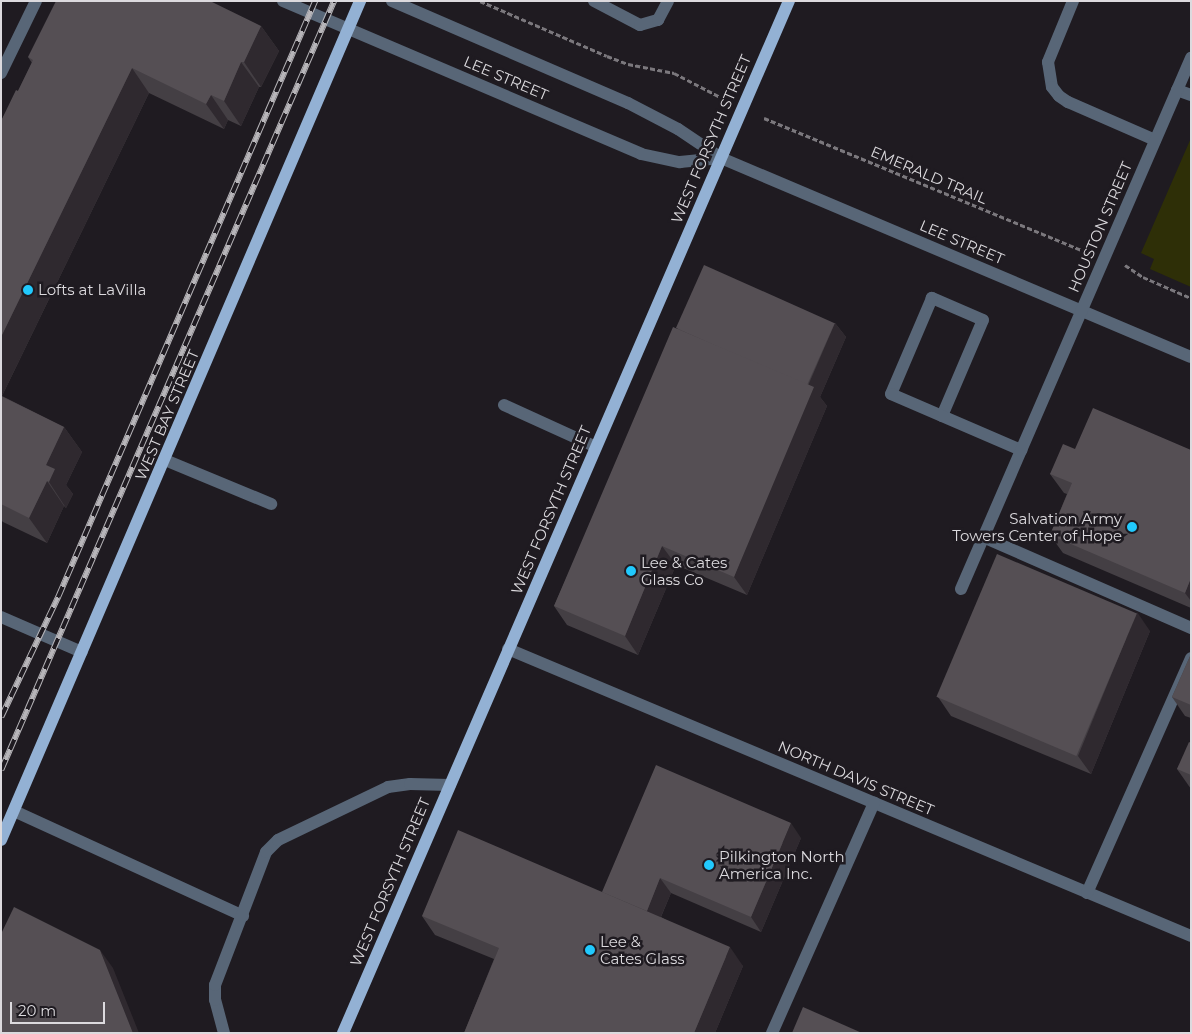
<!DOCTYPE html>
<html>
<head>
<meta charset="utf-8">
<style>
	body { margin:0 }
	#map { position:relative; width:1192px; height:1034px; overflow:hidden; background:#1f1b21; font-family:Montserrat,sans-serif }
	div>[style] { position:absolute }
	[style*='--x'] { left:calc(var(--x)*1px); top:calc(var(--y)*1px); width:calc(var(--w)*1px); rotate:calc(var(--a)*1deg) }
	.green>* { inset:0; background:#2e2f07 }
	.path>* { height:3px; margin-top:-1.5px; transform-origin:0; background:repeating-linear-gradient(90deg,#7b787d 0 5px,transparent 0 7.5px) }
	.minor>* { height:12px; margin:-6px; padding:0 6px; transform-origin:6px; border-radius:6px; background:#586677 }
	.major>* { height:12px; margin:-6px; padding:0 6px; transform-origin:6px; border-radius:6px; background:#93b1d4 }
	.rail>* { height:5.5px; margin-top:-2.75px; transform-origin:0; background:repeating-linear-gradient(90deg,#1f1b21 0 11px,#b7b5b9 0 22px); box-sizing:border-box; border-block:1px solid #b7b5b9 }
	.wall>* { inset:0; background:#443f44 }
	.shaded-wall>* { inset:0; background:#2f292f }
	.building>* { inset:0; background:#554f54; transform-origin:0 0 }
	.dots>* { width:14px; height:14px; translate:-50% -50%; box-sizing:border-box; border:2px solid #1f1b21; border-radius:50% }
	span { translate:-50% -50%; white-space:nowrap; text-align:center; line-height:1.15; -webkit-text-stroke:5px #1f1b21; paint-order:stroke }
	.street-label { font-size:15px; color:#dcdade }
	.poi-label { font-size:15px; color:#dcdade }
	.left { translate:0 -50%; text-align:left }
	.right { translate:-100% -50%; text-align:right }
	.frame { position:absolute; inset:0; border:2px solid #dcdade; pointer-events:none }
	.scale { position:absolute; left:10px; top:1002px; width:95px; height:22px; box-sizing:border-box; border:2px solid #dcdade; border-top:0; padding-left:6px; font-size:15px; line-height:18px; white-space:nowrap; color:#dcdade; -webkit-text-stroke:4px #1f1b21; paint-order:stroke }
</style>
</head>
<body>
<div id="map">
	<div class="green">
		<div style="clip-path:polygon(1191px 138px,1191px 287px,1150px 269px,1154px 259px,1141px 253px)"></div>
	</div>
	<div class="path">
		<div style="--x:480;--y:1;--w:138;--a:23.4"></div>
		<div style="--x:607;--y:56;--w:22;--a:21"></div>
		<div style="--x:628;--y:64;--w:47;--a:11.1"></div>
		<div style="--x:674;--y:73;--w:54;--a:27.5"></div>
		<div style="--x:764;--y:118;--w:346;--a:22.6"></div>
		<div style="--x:1125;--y:265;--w:22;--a:34"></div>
		<div style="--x:1143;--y:277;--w:52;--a:23.6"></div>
	</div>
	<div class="minor">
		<div style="--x:283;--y:1;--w:389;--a:23.1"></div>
		<div style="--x:641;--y:154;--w:40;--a:12"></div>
		<div style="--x:680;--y:162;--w:41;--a:-5.6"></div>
		<div style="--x:392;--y:1;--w:257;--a:23.4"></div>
		<div style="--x:628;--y:103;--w:56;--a:27.5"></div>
		<div style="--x:678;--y:129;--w:52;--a:34"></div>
		<div style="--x:721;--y:158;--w:510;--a:22.95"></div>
		<div style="--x:594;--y:1;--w:52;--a:27.6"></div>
		<div style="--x:640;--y:25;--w:19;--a:-16"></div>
		<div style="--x:658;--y:20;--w:21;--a:-62"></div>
		<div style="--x:1073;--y:1;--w:66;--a:112.3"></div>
		<div style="--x:1048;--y:62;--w:25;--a:81"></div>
		<div style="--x:1052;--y:87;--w:11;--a:52"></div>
		<div style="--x:1059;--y:96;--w:11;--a:34"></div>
		<div style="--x:1068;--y:102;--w:95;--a:23.6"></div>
		<div style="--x:1;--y:73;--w:80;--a:-64.1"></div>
		<div style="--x:1177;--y:90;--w:15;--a:20"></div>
		<div style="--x:504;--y:405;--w:101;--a:24.5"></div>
		<div style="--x:942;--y:416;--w:104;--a:-66.9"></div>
		<div style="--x:983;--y:320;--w:56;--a:-156.7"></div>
		<div style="--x:932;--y:298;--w:104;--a:113.1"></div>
		<div style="--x:891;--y:394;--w:142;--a:23.3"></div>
		<div style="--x:165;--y:460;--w:115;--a:22.5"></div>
		<div style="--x:983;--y:537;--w:227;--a:23.6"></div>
		<div style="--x:961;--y:589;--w:579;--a:-66.58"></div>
		<div style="--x:1;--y:617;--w:88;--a:23.4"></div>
		<div style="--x:508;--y:649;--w:741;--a:22.79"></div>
		<div style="--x:14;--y:811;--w:252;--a:24.6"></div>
		<div style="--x:1087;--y:893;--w:257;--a:-66.1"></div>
		<div style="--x:224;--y:1033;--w:34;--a:-105"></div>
		<div style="--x:215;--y:1000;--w:15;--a:-90"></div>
		<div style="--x:215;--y:985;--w:142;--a:-69"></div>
		<div style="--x:266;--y:852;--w:17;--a:-45"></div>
		<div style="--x:278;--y:840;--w:122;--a:-25.7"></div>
		<div style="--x:388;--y:787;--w:22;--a:-8"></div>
		<div style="--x:410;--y:784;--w:40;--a:1.4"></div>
		<div style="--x:772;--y:1033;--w:252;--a:-66.1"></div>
	</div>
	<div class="major">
		<div style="--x:1;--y:840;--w:913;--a:-66.83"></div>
		<div style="--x:343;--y:1033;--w:1124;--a:-66.63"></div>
	</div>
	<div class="rail">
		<div style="--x:1;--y:717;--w:133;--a:-64.6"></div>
		<div style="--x:58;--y:597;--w:649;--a:-66.67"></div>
		<div style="--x:1;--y:770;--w:838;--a:-66.59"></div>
	</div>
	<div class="wall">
		<div style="clip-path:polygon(261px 26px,279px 51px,261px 87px,259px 87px,241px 126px,228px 120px,224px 129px,149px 93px,2px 396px,64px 427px,82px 452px,66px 485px,73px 494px,66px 508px,64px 506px,47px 543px,3px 522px,1px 520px,1px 121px,18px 91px,32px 63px,28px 57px)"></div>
		<div style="clip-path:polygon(835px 323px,846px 337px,820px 397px,827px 406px,747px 595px,676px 565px,638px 655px,567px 625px,554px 606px,677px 329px)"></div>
		<div style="clip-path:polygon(1075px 449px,1191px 450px,1191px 608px,1063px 553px,1050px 535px,1067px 494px,1064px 493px,1050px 474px)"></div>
		<div style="clip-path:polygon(1150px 631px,1091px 774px,951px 716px,938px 697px)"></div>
		<div style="clip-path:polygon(1191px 654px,1191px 718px,1185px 716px,1172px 697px)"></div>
		<div style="clip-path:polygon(1191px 743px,1191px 789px,1177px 769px)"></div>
		<div style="clip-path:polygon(801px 838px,761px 932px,671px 893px,661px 917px,743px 966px,715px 1033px,464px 1033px,494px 959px,435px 935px,422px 916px,602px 892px)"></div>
	</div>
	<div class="shaded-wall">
		<div style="clip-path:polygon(261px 26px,279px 51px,261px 87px,244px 62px)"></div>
		<div style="clip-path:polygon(241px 62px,259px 87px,241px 126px,224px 101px)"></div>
		<div style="clip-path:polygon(132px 68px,149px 93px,1px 398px,1px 337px)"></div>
		<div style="clip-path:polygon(211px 95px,228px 120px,224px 129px,206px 104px)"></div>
		<div style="clip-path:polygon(835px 323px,846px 337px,820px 397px,827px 406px,747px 595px,734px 577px,807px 388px)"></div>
		<div style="clip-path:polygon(64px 427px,82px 452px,66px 485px,73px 494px,66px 508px,49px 482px,46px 465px)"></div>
		<div style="clip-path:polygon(47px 481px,64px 506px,47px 543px,29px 518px)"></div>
		<div style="clip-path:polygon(662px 546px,676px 565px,638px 655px,625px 636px)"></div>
		<div style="clip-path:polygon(1191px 578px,1191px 601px,1185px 593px)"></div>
		<div style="clip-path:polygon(1137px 612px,1150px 631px,1091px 774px,1078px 756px)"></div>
		<div style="clip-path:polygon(791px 823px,801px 838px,761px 932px,751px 917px)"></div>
		<div style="clip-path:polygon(660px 878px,671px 893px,656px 928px,646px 913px)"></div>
		<div style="clip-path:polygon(730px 947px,743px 966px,715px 1033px,694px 1033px)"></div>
		<div style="clip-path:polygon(100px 950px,113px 968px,139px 1033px,133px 1033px)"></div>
	</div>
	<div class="building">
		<div style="clip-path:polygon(56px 1px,205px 1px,207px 2px,208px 1px,210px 1px,261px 26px,244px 62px,241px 62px,224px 101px,211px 95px,206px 104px,132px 68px,1px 337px,1px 121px,16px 90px,18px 91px,33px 60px,28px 57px)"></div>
		<div style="left:704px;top:265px;width:143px;height:69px;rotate:24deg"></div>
		<div style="clip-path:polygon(673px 327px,814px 387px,734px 577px,662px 546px,625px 636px,554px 606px)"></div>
		<div style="clip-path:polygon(1px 396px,64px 427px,46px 465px,55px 469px,49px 482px,47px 481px,29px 518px,1px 504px)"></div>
		<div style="clip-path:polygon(1093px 408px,1191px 450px,1191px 578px,1185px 593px,1050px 535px,1072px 483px,1050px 474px,1063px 444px,1075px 449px)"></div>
		<div style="left:997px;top:554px;width:152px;height:155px;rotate:23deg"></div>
		<div style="clip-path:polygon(1191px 654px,1191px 705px,1172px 697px)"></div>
		<div style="clip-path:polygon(1189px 742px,1191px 743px,1191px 775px,1177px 769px)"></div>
		<div style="clip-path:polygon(656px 765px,791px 823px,751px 917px,660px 878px,647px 911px,602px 892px)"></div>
		<div style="clip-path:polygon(458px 830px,730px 947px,694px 1033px,464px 1033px,499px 948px,422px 916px)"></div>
		<div style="clip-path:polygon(14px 907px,100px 950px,133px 1033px,1px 1033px,1px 934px)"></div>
		<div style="clip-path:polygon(803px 1007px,862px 1033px,792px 1033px)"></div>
	</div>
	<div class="dots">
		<div style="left:28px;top:290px;background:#21c9fd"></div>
		<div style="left:1132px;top:527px;background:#21c9fd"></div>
		<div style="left:631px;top:571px;background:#21c9fd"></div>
		<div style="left:709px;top:865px;background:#21c9fd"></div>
		<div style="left:590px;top:950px;background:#21c9fd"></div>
	</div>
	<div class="street-label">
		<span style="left:506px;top:78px;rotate:23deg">LEE STREET</span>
		<span style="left:711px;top:139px;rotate:-67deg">WEST FORSYTH STREET</span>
		<span style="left:929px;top:175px;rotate:23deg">EMERALD TRAIL</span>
		<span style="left:1100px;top:227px;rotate:-67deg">HOUSTON STREET</span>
		<span style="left:962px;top:242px;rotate:23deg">LEE STREET</span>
		<span style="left:167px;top:415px;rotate:-67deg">WEST BAY STREET</span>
		<span style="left:551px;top:510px;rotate:-67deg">WEST FORSYTH STREET</span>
		<span style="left:856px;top:778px;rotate:23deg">NORTH DAVIS STREET</span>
		<span style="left:390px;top:882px;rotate:-67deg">WEST FORSYTH STREET</span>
	</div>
	<div class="poi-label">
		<span class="left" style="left:38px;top:290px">Lofts at LaVilla</span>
		<span class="right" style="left:1122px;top:527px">Salvation Army<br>Towers Center of Hope</span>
		<span class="left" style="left:641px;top:571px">Lee &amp; Cates<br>Glass Co</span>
		<span class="left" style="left:719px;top:865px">Pilkington North<br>America Inc.</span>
		<span class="left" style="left:600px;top:950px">Lee &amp;<br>Cates Glass</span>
	</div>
	<div class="frame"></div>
	<div class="scale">20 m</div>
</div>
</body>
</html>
